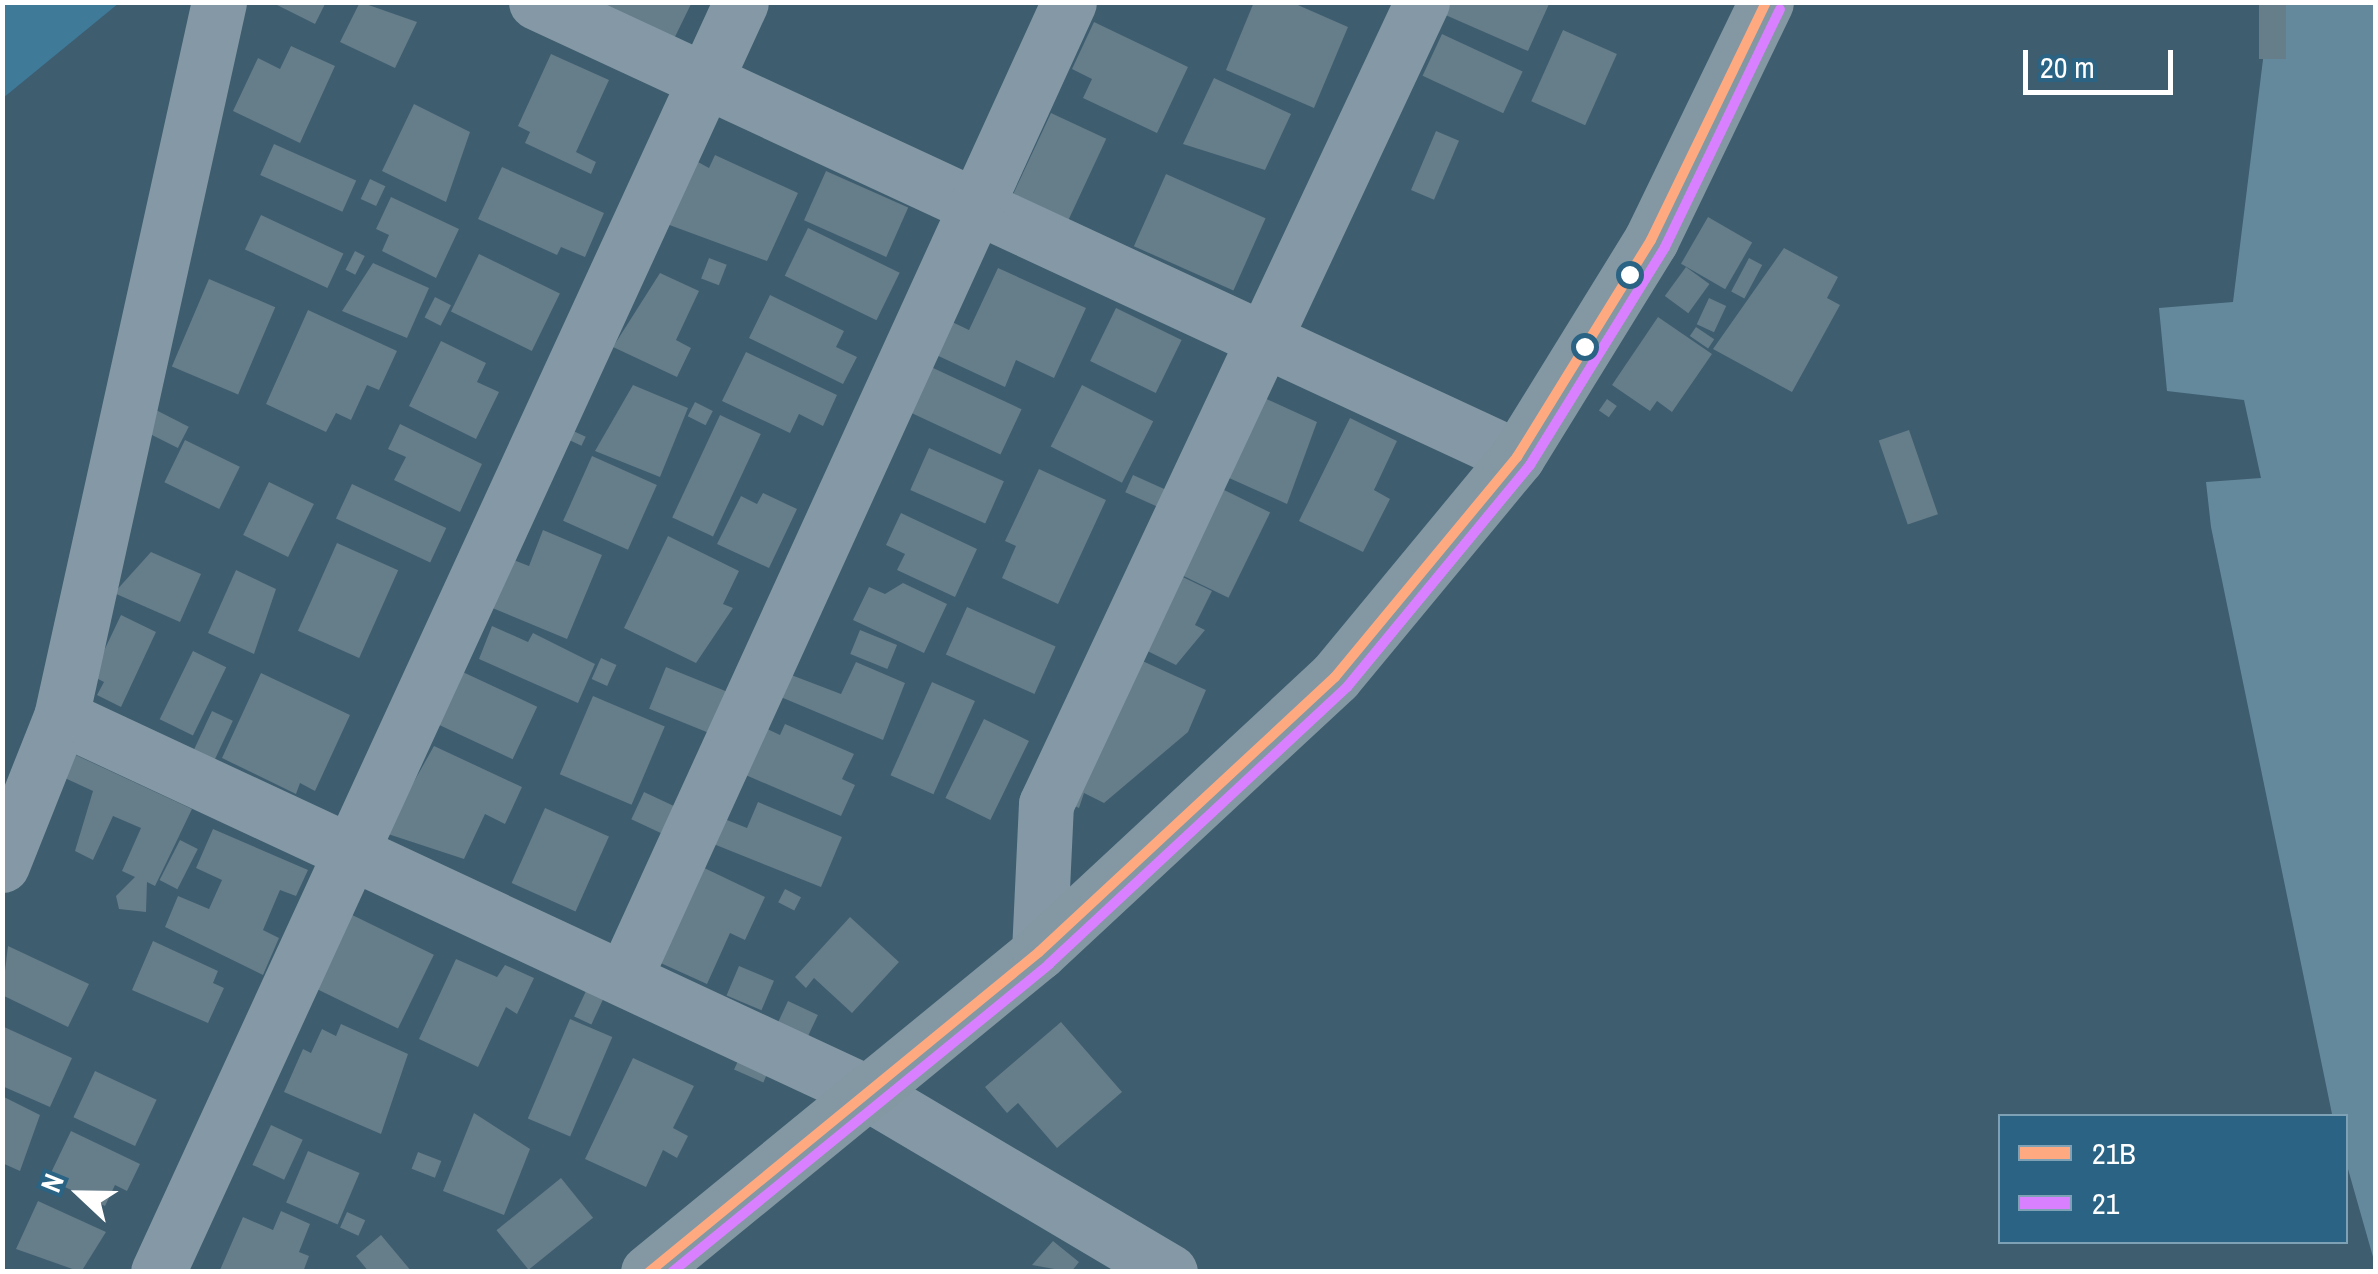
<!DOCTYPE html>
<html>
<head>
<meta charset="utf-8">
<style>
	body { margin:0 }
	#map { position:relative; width:2378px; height:1274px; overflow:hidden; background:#3e5d6f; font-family:"Archivo Narrow",sans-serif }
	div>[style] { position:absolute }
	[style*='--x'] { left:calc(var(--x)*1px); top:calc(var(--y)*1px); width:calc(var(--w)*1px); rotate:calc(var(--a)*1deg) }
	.green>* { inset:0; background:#3f7a99 }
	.water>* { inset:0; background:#64899d }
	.building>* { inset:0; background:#667d8a; transform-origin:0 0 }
	.minor>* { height:55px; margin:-27.5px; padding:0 27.5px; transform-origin:27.5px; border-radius:27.5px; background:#8499a5 }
	.major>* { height:55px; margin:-27.5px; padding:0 27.5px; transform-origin:27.5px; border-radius:27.5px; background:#8398a3 }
	.bus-1>* { height:10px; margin:-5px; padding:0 5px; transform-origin:5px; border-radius:5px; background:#ffa980 }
	.bus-2>* { height:10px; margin:-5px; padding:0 5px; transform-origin:5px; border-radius:5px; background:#d880ff }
	.dots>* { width:28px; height:28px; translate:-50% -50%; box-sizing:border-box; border:5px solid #2a6383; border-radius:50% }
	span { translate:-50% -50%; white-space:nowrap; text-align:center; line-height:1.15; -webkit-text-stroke:10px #2a6383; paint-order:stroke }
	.frame { position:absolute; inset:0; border:5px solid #fff; pointer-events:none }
	.legend { position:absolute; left:1998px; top:1114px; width:350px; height:130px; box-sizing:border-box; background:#2a6383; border:2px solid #7fa1b5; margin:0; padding:12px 18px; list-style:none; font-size:30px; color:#fff }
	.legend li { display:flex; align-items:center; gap:20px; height:50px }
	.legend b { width:50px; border:2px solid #7fa1b5 }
	.north { position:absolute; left:30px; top:1144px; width:100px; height:100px; -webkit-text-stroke:8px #2a6383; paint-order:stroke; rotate:292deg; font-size:28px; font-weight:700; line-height:40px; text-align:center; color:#fff }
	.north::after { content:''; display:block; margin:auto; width:35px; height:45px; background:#fff; clip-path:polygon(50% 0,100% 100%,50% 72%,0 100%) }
	.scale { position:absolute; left:2023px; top:50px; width:150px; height:45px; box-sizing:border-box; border:5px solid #fff; border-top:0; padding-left:12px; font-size:30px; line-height:35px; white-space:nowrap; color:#fff; -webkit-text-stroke:8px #2a6383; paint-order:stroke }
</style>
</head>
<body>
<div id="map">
	<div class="green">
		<div style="clip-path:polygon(3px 2px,119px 2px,119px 3px,3px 98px)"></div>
	</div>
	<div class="water">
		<div style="clip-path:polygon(2270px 3px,2375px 3px,2375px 1264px,2346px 1162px,2346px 1116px,2332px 1114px,2211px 527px,2206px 482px,2261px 478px,2244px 400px,2167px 391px,2159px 308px,2233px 302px)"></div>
	</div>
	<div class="building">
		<div style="clip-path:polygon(271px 2px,326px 2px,315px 24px)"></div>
		<div style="clip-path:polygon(360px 2px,417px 22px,395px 68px,340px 42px)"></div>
		<div style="clip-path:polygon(603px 2px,692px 2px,671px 45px,600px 9px)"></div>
		<div style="clip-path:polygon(1254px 2px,1291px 2px,1348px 27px,1314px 108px,1226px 70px)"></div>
		<div style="clip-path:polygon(1437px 2px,1547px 2px,1549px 4px,1528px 51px,1434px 10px)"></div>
		<div style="left:2259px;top:3px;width:27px;height:56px"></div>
		<div style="clip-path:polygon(1094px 22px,1188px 67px,1157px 133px,1083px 98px,1092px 79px,1072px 69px)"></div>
		<div style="left:1563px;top:30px;width:59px;height:78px;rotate:24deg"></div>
		<div style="left:1442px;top:34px;width:89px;height:46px;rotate:25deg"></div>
		<div style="clip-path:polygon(291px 46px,335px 66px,300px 143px,233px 111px,258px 58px,280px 69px)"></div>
		<div style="clip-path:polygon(551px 54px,609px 80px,576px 152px,596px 162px,591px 174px,525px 143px,530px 132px,518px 126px)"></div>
		<div style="clip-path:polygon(1214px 78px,1291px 114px,1265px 170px,1183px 144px)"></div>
		<div style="clip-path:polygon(414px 104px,470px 132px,446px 202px,382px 171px)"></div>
		<div style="left:1051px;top:113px;width:61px;height:89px;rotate:25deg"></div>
		<div style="left:1436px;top:131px;width:25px;height:64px;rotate:23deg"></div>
		<div style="left:274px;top:144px;width:90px;height:34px;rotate:24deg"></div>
		<div style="clip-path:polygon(715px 155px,798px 193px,767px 261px,664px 223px,698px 162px,709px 168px)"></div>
		<div style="clip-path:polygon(502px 167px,604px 213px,585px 257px,561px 247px,557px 255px,478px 219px)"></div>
		<div style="left:826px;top:171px;width:90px;height:54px;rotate:24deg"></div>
		<div style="left:1166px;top:174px;width:109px;height:79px;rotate:24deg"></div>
		<div style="left:370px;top:179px;width:17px;height:22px;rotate:25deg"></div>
		<div style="clip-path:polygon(391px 197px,459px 229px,436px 278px,382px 251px,389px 235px,376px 229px)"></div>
		<div style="left:261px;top:215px;width:91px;height:38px;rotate:25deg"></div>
		<div style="left:1708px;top:217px;width:51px;height:54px;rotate:30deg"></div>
		<div style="left:808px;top:228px;width:102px;height:53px;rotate:26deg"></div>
		<div style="clip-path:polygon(1784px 248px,1838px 277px,1827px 298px,1840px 305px,1792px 392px,1713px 349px)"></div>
		<div style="left:355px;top:251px;width:11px;height:21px;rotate:27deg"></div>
		<div style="left:479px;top:254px;width:90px;height:64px;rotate:26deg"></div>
		<div style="left:709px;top:258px;width:19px;height:22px;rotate:21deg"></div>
		<div style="left:1749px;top:258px;width:15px;height:38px;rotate:28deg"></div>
		<div style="clip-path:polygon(373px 263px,429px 288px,407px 338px,342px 311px)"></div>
		<div style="left:1686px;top:267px;width:29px;height:36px;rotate:36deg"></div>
		<div style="clip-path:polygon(998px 268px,1086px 308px,1054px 378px,1016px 360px,1005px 387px,932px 353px,948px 320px,969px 330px)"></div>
		<div style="clip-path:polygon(660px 273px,699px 291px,676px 340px,691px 348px,677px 377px,613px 347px)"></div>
		<div style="left:209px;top:279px;width:72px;height:95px;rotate:23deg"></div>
		<div style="clip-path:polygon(770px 295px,844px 331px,836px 347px,857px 357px,843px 384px,749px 338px)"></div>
		<div style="left:435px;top:297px;width:18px;height:23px;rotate:27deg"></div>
		<div style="left:1709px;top:298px;width:19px;height:29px;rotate:25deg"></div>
		<div style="left:1116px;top:308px;width:73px;height:59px;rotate:26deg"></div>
		<div style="clip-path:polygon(308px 310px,397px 351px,379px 390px,367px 385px,351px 420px,336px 413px,326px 432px,266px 404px)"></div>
		<div style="clip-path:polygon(1658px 317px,1712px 354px,1672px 412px,1657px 401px,1650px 411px,1612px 385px)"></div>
		<div style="left:1696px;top:327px;width:22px;height:11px;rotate:34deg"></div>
		<div style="clip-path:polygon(441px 341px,486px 363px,477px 382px,499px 392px,476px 439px,409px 406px)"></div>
		<div style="clip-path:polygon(746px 352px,837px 395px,823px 426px,799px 414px,790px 433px,722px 401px)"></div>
		<div style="left:931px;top:367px;width:100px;height:50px;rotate:25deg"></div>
		<div style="clip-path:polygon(633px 385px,688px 408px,660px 477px,595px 451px)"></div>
		<div style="left:1082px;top:385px;width:80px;height:69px;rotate:27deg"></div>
		<div style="clip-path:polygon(1258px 395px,1317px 422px,1287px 504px,1209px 469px)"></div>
		<div style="left:1607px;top:399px;width:12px;height:14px;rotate:35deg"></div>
		<div style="left:695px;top:402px;width:20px;height:16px;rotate:27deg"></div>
		<div style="left:154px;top:409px;width:39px;height:24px;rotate:27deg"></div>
		<div style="left:720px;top:415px;width:45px;height:113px;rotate:25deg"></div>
		<div style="clip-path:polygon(1350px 418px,1397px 441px,1374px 490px,1390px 499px,1363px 552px,1299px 521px)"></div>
		<div style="left:554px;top:422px;width:35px;height:10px;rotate:25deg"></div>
		<div style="clip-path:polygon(400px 424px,482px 464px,460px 512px,394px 480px,406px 457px,388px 449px)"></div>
		<div style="left:1909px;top:430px;width:89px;height:32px;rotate:71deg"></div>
		<div style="left:185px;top:440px;width:61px;height:47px;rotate:26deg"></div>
		<div style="left:929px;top:448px;width:82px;height:46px;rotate:24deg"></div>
		<div style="left:592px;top:456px;width:71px;height:71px;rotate:24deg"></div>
		<div style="clip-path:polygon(1039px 469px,1106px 500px,1058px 604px,1002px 578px,1016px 546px,1005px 541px)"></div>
		<div style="left:1133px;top:475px;width:36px;height:19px;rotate:24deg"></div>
		<div style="left:269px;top:482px;width:50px;height:59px;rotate:26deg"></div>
		<div style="left:352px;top:484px;width:104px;height:38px;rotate:25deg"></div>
		<div style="left:1218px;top:487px;width:58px;height:95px;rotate:26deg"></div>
		<div style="clip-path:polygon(763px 493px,797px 509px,769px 568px,717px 544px,741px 496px,757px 504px)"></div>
		<div style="clip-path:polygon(901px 513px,977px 549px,955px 597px,897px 570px,905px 554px,886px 545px)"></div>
		<div style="clip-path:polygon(543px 530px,602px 555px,567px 639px,490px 607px,511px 559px,529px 566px)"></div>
		<div style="clip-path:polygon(668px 536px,739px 571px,723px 604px,733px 608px,696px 663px,624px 628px)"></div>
		<div style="left:337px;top:543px;width:67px;height:96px;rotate:24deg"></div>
		<div style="clip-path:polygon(151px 552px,201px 574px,180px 622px,114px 593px)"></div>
		<div style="clip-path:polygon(236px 570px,276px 589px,254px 654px,208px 633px)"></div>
		<div style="clip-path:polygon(1168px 570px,1212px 591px,1195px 625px,1205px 630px,1176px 665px,1133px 644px)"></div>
		<div style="clip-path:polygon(903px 583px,947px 604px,924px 653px,853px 620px,869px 587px,885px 594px)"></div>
		<div style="left:967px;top:607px;width:97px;height:52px;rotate:24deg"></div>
		<div style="clip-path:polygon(121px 615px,156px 632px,121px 707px,97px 695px,104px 682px,92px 676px)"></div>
		<div style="clip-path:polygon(492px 626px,528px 642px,533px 633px,595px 664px,578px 703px,479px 659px)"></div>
		<div style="left:860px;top:630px;width:40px;height:26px;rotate:22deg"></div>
		<div style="left:193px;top:651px;width:37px;height:76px;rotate:26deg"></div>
		<div style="clip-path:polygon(1125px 653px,1206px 690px,1188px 732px,1104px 803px,1084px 793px,1079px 808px,1059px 799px)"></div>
		<div style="left:601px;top:658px;width:17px;height:23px;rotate:24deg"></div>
		<div style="clip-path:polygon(856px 662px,905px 683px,883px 740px,776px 695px,786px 673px,841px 694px)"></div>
		<div style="left:452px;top:667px;width:94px;height:58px;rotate:25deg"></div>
		<div style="left:666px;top:667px;width:68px;height:45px;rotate:22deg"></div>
		<div style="clip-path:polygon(261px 673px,350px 715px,315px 791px,300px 783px,296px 794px,222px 758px)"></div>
		<div style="left:932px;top:682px;width:47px;height:102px;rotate:24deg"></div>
		<div style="left:593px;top:696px;width:78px;height:85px;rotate:23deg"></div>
		<div style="left:212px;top:711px;width:23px;height:43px;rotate:25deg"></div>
		<div style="left:984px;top:719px;width:50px;height:88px;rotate:26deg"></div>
		<div style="clip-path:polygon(785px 724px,854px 754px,842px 779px,855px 785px,841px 816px,741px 773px,761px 726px,780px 735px)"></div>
		<div style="clip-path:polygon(434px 746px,522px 787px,505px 824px,485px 814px,464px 859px,385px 833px)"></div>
		<div style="clip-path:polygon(65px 750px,192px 809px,155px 886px,147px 882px,146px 912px,119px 909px,116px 896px,135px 877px,122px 871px,141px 828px,113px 816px,93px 860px,75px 851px,93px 791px,54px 773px)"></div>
		<div style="left:644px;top:792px;width:33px;height:30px;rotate:25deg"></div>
		<div style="clip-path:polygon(758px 802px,842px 837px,821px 887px,711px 843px,722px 818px,747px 828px)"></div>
		<div style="left:545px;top:808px;width:70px;height:82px;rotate:24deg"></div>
		<div style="clip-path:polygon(213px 829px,308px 870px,296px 896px,280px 890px,263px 930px,279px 938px,263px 975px,165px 927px,178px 896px,209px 909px,222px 880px,196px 868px)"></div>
		<div style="left:180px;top:840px;width:20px;height:45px;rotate:27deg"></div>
		<div style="clip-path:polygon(698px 865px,765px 897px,745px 940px,730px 933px,707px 984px,654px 960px)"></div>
		<div style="left:785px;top:889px;width:18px;height:15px;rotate:27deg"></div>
		<div style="left:344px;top:911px;width:100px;height:82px;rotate:26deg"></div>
		<div style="clip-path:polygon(850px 917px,899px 962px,852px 1013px,814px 978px,806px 988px,795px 977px)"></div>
		<div style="clip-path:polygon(153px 941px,218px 971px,213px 983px,224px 988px,208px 1023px,132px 990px)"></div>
		<div style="clip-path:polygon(8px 946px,89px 984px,68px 1027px,2px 995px)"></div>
		<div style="clip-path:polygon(456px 959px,497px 977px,505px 965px,534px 978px,517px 1014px,506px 1007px,478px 1067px,419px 1039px)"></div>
		<div style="left:739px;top:966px;width:38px;height:32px;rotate:23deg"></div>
		<div style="left:586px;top:991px;width:19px;height:28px;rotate:25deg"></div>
		<div style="left:788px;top:1001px;width:33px;height:25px;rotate:25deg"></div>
		<div style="left:570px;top:1019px;width:46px;height:108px;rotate:23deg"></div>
		<div style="clip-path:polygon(1061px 1022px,1122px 1092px,1057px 1148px,1018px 1103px,1007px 1113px,985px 1087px)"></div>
		<div style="clip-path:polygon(341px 1024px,408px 1054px,381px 1134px,284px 1092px,303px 1049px,311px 1053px,322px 1029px,336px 1036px)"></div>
		<div style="clip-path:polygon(2px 1026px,72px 1058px,50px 1107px,2px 1086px)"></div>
		<div style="left:741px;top:1054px;width:32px;height:17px;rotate:24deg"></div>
		<div style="clip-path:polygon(633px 1058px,694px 1086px,673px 1128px,688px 1136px,677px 1158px,663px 1150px,646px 1187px,585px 1159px)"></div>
		<div style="left:95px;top:1071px;width:68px;height:51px;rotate:25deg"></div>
		<div style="clip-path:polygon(2px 1096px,40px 1115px,20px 1171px,2px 1163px)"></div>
		<div style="clip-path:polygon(474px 1113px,530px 1149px,504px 1215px,443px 1191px)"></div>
		<div style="left:271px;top:1125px;width:35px;height:44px;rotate:25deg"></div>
		<div style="clip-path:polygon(71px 1131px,140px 1164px,127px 1191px,115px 1185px,105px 1206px,48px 1179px)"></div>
		<div style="left:308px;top:1151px;width:56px;height:56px;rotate:23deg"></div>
		<div style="left:418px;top:1152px;width:25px;height:18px;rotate:21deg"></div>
		<div style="left:561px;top:1178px;width:51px;height:83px;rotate:51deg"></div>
		<div style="clip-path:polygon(38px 1201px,106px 1232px,81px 1272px,16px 1249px)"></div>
		<div style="clip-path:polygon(281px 1211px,310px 1224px,299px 1252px,309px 1256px,303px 1272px,220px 1270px,243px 1217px,273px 1230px)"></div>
		<div style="left:347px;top:1212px;width:20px;height:17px;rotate:24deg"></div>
		<div style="clip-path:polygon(381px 1235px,412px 1272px,369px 1272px,356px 1256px)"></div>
		<div style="clip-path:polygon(1053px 1241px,1079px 1262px,1071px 1272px,1032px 1265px)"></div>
	</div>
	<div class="minor">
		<div style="--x:536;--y:2;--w:1081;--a:24.88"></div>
		<div style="--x:61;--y:717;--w:888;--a:24.98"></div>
		<div style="--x:866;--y:1092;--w:353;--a:30.6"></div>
		<div style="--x:2;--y:865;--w:159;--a:-68.3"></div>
		<div style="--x:61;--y:717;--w:732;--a:-77.54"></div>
		<div style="--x:1039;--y:952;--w:148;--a:-87.3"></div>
		<div style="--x:1046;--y:804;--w:886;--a:-64.88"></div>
		<div style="--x:625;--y:976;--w:1070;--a:-65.49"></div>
		<div style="--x:158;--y:1272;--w:1397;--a:-65.34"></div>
	</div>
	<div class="major">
		<div style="--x:648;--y:1272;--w:505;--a:-39.3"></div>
		<div style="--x:1039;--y:952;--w:404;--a:-42.9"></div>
		<div style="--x:1335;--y:677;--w:286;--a:-50.4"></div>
		<div style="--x:1517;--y:457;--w:255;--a:-58.3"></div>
		<div style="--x:1651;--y:240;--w:264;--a:-64.2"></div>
	</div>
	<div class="bus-1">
		<div style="--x:649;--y:1272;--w:504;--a:-39.37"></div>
		<div style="--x:1039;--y:952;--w:404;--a:-42.9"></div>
		<div style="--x:1335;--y:677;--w:286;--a:-50.4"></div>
		<div style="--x:1517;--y:457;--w:255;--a:-58.3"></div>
		<div style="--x:1651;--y:240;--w:264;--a:-64.2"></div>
	</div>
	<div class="bus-2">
		<div style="--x:672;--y:1272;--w:487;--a:-39.2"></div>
		<div style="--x:1049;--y:964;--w:407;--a:-42.9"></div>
		<div style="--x:1347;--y:687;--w:288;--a:-50.5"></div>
		<div style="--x:1530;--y:465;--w:256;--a:-58.2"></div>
		<div style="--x:1665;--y:247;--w:264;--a:-64.2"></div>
	</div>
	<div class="dots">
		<div style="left:1630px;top:275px;background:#fff"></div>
		<div style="left:1585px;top:347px;background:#fff"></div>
	</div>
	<div class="frame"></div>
	<ul class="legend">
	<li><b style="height:12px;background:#ffa980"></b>21B</li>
	<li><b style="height:12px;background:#d880ff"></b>21</li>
	</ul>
	<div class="north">N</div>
	<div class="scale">20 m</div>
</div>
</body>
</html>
